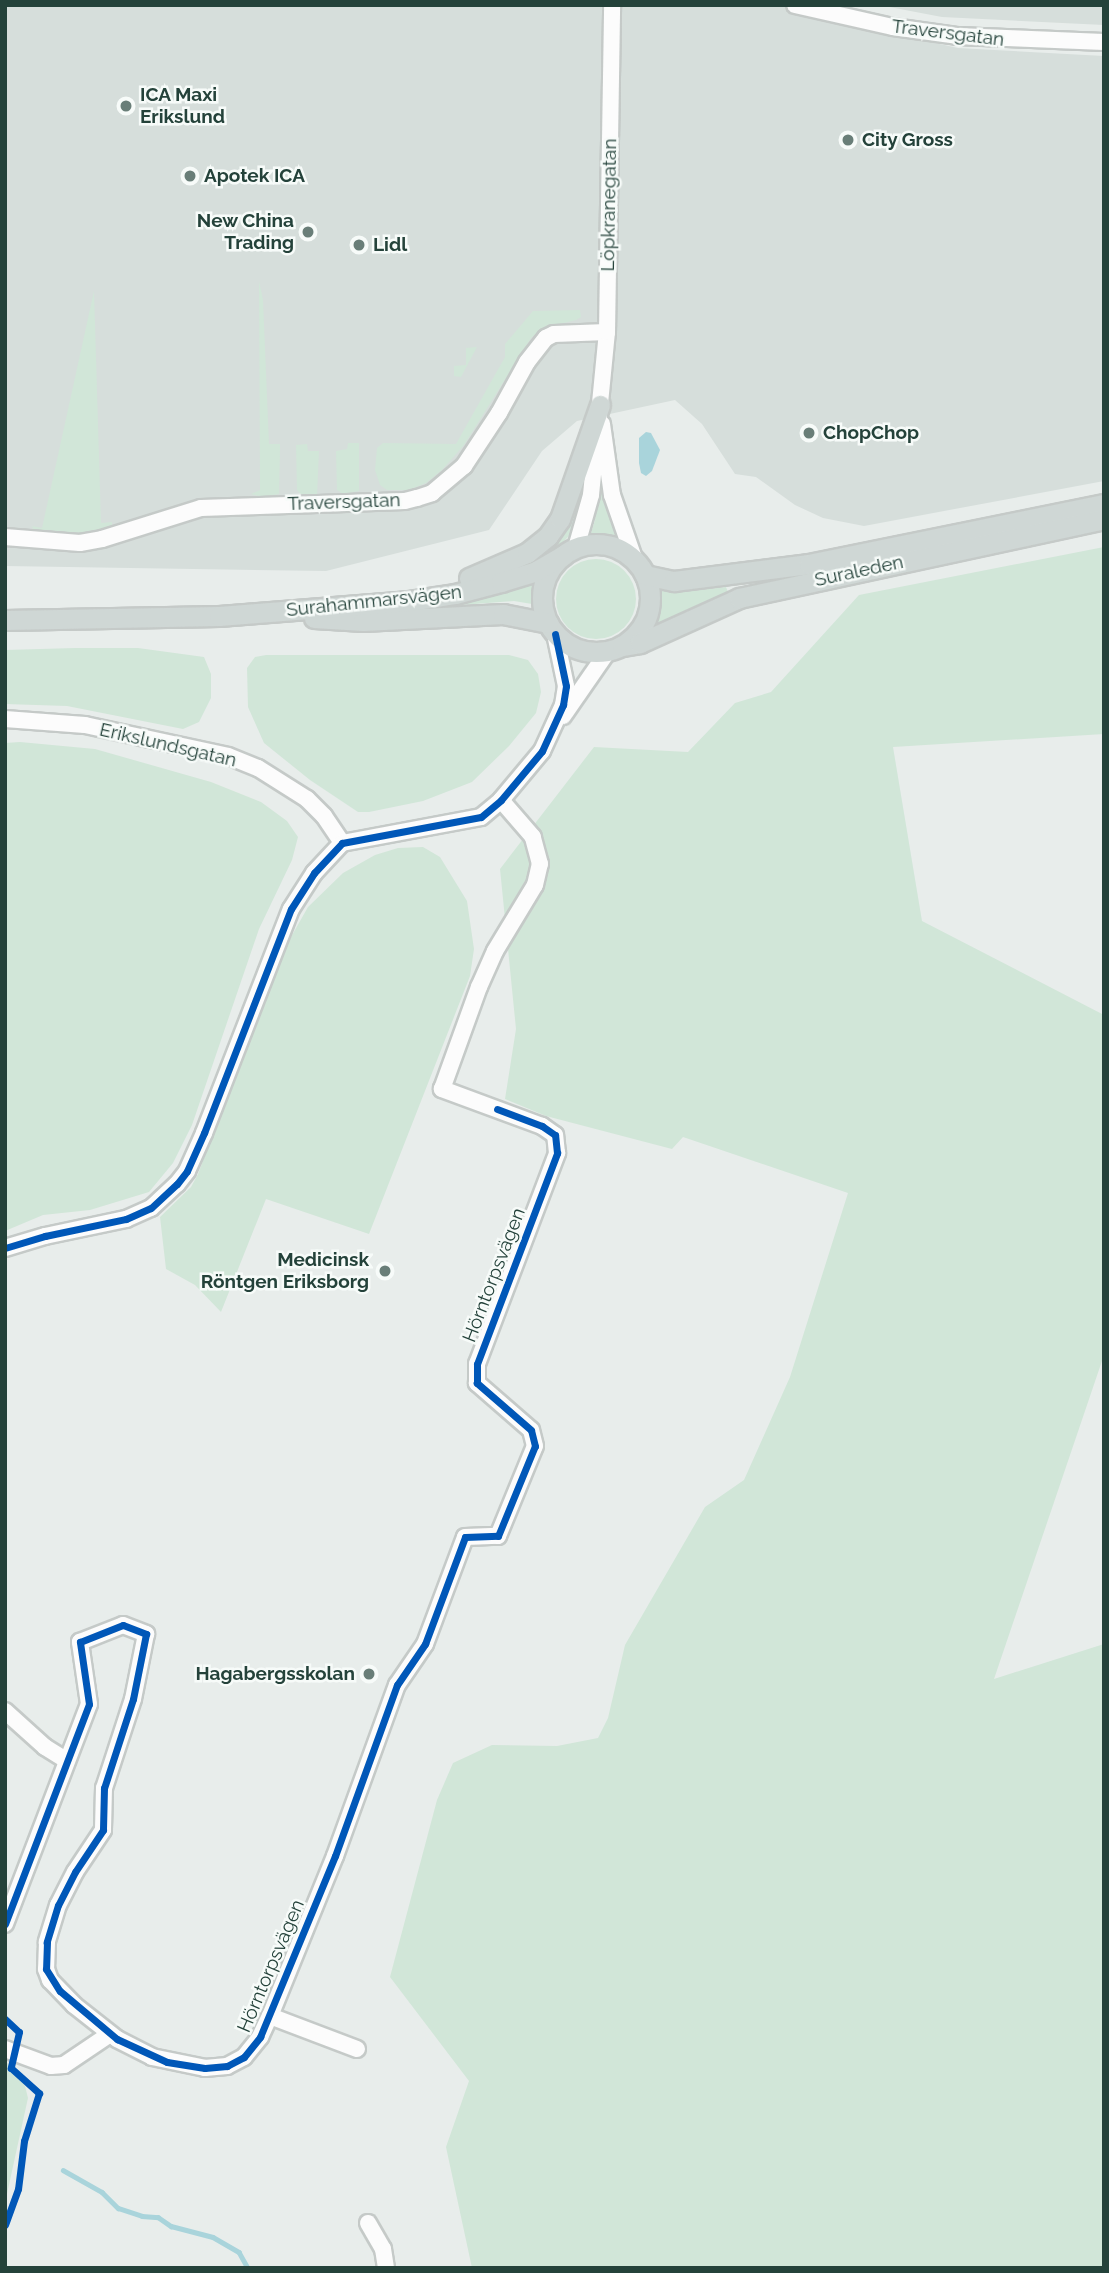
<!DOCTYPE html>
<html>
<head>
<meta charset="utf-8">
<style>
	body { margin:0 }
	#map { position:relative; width:1109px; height:2273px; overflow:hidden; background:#e8edeb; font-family:Raleway,sans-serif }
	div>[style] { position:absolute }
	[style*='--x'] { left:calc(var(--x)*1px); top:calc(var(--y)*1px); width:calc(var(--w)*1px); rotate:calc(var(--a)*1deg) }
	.built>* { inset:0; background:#d6dedb }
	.green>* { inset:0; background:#d1e6d8 }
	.round { border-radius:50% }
	.water>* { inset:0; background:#a9d4db }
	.stream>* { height:4.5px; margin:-2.25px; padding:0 2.25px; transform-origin:2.25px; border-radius:2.25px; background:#a9d4db }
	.roads { filter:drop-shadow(2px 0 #c5cac8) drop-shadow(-2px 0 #c5cac8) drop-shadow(0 2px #c5cac8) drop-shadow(0 -2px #c5cac8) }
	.minor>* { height:16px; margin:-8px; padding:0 8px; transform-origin:8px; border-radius:8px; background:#fcfcfc }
	.major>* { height:19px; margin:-9.5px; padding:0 9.5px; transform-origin:9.5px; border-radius:9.5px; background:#cfd7d5 }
	.major>.ring { margin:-9.5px; padding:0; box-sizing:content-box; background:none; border:19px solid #cfd7d5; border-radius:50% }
	.cycleway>* { height:7px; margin:-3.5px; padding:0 3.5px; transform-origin:3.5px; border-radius:3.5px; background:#0057b8 }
	.dots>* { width:19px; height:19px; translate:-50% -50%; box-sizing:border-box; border:4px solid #f7fbf9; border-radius:50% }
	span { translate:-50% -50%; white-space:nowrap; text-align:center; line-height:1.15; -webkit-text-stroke:5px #f7fbf9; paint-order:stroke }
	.street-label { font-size:19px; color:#24423a }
	.poi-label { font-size:19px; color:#24423a; font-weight:700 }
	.left { translate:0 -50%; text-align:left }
	.right { translate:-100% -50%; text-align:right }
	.frame { position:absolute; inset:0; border:7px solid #24423a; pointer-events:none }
</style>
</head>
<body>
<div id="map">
	<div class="built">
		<div style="clip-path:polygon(5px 5px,810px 5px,808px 15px,958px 48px,1104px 56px,1104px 481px,864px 526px,823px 518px,795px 505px,756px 477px,735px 474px,702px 424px,675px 400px,577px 421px,542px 451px,489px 530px,326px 571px,5px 566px)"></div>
		<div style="clip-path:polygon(879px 5px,1104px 5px,1104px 25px,942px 17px)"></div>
	</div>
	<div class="green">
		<div style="clip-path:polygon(259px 281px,263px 300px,269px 444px,280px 444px,280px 450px,279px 494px,262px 497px,251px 494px,260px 490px)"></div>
		<div style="clip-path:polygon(94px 291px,101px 523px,112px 522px,112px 525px,107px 531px,96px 533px,35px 533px,32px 526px,42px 528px)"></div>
		<div style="clip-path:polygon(580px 310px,581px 317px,576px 320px,544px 328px,531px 338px,464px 445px,442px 470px,426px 483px,409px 490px,387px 490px,380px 485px,375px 470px,377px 448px,383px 443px,456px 444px,505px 357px,505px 344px,533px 311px)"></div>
		<div style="clip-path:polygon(477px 347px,461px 377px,454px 376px,454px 366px,466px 365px,466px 348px)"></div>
		<div style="clip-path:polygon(348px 443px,359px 443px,359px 491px,343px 494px,337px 490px,336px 451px,347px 449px)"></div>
		<div style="clip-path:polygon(307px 444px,308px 451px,319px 451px,317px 496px,302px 496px,297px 490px,296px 445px)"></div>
		<div style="clip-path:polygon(584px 479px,580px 515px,571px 534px,556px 549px,534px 561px)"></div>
		<div style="clip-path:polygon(599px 480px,601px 480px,617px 537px,591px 533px,595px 520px)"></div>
		<div style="clip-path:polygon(1104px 547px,1104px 734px,893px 747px,922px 921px,1104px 1015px,1104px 1355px,994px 1679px,1104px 1644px,1104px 2268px,472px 2268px,446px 2147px,469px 2081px,390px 1977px,437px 1800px,453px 1763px,492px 1745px,557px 1746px,598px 1738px,608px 1718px,625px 1645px,705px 1507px,744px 1480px,790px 1377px,848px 1193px,683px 1137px,672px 1149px,546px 1116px,505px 1099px,516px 1029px,500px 869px,594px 747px,688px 752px,735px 703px,771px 692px,859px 595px)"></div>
		<div class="round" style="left:556px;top:559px;width:80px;height:80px"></div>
		<div style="clip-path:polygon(534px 578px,532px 604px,514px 601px,449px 606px)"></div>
		<div style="clip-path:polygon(726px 587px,728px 592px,653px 628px,659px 611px,660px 590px,673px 593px)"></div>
		<div style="clip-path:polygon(75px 648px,138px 648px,204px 657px,211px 674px,211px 698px,199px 722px,183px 729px,67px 706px,5px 704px,5px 650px)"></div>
		<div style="clip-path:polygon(266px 655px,509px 655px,528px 660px,538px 674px,541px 692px,536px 713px,509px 746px,472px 782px,423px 801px,369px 812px,358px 812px,310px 780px,264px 743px,248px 707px,247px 668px,255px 657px)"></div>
		<div style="clip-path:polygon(20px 742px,95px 749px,211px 782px,261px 802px,287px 821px,298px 837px,292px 860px,259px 929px,192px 1125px,173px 1163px,149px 1192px,90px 1210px,43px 1215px,5px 1231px,5px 743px)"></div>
		<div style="clip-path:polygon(423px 847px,440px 857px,467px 901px,474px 949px,470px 976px,369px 1234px,266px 1199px,221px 1312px,195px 1285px,166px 1269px,160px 1217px,191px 1187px,198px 1174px,283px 951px,308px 907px,343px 873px,375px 855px,398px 848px)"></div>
		<div style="clip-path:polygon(5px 2060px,25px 2086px,28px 2098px,5px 2203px)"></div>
	</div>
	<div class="water">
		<div style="clip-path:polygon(646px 432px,651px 433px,660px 450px,652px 471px,646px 476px,641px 473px,639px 463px,639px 438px)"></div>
	</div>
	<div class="stream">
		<div style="--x:63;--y:2170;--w:45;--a:29.4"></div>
		<div style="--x:102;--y:2192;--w:23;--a:45"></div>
		<div style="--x:118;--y:2208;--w:25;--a:18"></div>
		<div style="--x:142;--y:2216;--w:16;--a:4"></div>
		<div style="--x:158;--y:2217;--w:16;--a:35"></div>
		<div style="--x:171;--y:2226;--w:43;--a:14.7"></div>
		<div style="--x:213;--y:2237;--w:30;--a:30"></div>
		<div style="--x:239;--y:2252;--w:18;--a:61"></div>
	</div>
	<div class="roads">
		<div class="minor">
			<div style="--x:795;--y:5;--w:100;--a:12.7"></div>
			<div style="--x:893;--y:27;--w:66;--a:7.9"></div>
			<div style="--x:958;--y:36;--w:146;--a:2.4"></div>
			<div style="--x:602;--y:424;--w:72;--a:82"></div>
			<div style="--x:612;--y:495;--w:70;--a:70.8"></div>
			<div style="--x:5;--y:537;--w:75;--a:4.6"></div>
			<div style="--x:80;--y:543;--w:22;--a:-10"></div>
			<div style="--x:102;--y:539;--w:104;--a:-17.4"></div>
			<div style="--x:201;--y:508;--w:204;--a:-2"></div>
			<div style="--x:405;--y:501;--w:12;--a:-14"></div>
			<div style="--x:417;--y:498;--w:16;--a:-18"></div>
			<div style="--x:432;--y:493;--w:42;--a:-40.2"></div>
			<div style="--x:464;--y:466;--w:64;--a:-56.6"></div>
			<div style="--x:499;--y:413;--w:58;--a:-61.2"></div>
			<div style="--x:527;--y:362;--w:31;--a:-52"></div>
			<div style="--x:546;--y:338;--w:9;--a:-27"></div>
			<div style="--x:554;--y:334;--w:53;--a:-2.2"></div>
			<div style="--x:576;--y:548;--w:55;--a:-74.2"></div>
			<div style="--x:591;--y:495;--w:164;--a:-84.4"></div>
			<div style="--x:607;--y:332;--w:327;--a:-89.1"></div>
			<div style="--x:563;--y:716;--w:79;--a:-55.3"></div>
			<div style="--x:5;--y:719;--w:80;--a:4.3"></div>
			<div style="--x:85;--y:725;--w:146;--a:12.2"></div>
			<div style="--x:228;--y:756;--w:32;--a:22"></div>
			<div style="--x:258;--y:768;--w:58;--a:32.3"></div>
			<div style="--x:307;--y:799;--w:24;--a:45"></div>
			<div style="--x:324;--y:816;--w:32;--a:56"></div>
			<div style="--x:5;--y:1248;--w:42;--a:-16.7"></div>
			<div style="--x:45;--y:1236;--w:83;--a:-11.9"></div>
			<div style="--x:126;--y:1219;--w:27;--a:-24"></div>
			<div style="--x:151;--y:1208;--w:35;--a:-43"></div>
			<div style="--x:177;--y:1184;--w:16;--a:-52"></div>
			<div style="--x:187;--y:1171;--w:42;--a:-65.9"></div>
			<div style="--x:204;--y:1133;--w:240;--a:-68.8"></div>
			<div style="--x:291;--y:909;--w:43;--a:-57.4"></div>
			<div style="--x:314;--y:873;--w:41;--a:-47"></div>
			<div style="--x:342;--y:843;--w:141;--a:-10.6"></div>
			<div style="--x:481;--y:817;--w:26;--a:-40"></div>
			<div style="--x:501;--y:800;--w:64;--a:-50.1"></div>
			<div style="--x:542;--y:751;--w:51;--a:-65.5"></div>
			<div style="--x:563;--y:705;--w:19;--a:-81"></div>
			<div style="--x:566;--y:686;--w:53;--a:-101.9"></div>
			<div style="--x:5;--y:1711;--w:54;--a:42"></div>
			<div style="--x:45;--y:1747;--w:25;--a:32"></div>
			<div style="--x:5;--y:1924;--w:235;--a:-69.1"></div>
			<div style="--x:89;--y:1704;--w:63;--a:-98.3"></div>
			<div style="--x:80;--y:1642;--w:46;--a:-21.6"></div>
			<div style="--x:123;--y:1625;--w:25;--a:21"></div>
			<div style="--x:146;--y:1634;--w:66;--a:101.3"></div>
			<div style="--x:133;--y:1699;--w:94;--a:108"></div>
			<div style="--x:104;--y:1788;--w:42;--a:91.4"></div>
			<div style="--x:103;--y:1830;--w:50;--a:123.7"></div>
			<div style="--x:75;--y:1872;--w:37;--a:117"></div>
			<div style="--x:58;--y:1905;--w:39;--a:107"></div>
			<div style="--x:47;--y:1942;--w:27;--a:92"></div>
			<div style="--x:46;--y:1969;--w:12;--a:70"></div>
			<div style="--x:50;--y:1980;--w:35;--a:46"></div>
			<div style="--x:74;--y:2005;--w:55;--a:38.3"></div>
			<div style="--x:117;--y:2039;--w:39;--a:27"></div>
			<div style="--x:152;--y:2057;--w:54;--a:11.7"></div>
			<div style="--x:205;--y:2068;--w:22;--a:-5"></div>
			<div style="--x:227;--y:2066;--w:19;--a:-28"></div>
			<div style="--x:244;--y:2057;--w:26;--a:-51"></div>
			<div style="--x:260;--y:2037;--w:23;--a:-65"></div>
			<div style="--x:270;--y:2016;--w:173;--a:-67.9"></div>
			<div style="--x:335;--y:1856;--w:182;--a:-70.1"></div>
			<div style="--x:397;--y:1685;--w:50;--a:-55.7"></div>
			<div style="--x:425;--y:1644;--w:114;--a:-69.5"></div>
			<div style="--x:465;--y:1537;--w:33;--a:-2"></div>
			<div style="--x:498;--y:1536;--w:97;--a:-67.7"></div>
			<div style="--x:535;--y:1446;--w:16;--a:-104"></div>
			<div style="--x:531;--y:1430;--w:72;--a:-139"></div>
			<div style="--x:477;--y:1383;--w:19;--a:-90"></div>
			<div style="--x:477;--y:1364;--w:226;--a:-69.2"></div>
			<div style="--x:557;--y:1153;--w:18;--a:-96"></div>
			<div style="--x:555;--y:1135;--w:16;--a:-145"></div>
			<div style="--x:542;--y:1126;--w:107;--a:-159.7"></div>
			<div style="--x:442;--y:1089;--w:109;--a:-70.1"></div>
			<div style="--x:479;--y:987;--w:39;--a:-66"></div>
			<div style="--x:495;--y:951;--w:77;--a:-58.8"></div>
			<div style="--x:535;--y:885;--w:22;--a:-77"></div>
			<div style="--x:540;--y:864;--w:28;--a:-105"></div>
			<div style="--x:533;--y:837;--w:49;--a:-130.9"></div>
			<div style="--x:270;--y:2016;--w:93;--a:20.8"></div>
			<div style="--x:5;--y:2049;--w:49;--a:20.3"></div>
			<div style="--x:51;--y:2066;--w:13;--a:-4"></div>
			<div style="--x:64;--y:2065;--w:55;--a:-34"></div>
			<div style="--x:368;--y:2223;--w:30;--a:60"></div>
			<div style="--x:383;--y:2249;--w:19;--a:81"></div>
		</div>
		<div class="major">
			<div class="ring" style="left:542px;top:544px;width:89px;height:89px"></div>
			<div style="--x:645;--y:575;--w:30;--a:12"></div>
			<div style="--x:674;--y:581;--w:136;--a:-7.2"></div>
			<div style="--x:809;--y:564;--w:301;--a:-11.5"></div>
			<div style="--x:469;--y:578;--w:63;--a:-23.3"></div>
			<div style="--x:527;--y:553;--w:27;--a:-39"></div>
			<div style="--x:548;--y:536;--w:21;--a:-55"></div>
			<div style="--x:560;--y:519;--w:121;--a:-70.7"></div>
			<div style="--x:314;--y:618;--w:49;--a:3.5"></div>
			<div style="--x:363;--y:621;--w:140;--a:-2.9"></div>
			<div style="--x:503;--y:614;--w:46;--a:11.3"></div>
			<div style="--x:5;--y:620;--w:214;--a:-1.1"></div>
			<div style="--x:219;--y:616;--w:191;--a:-4.5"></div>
			<div style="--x:409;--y:601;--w:47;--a:-8.7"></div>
			<div style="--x:455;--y:594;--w:48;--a:-14.6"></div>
			<div style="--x:501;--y:582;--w:37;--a:-17"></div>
			<div style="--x:536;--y:571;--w:32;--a:-30"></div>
			<div style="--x:622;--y:646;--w:18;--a:-9"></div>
			<div style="--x:640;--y:643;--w:109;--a:-24.4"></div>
			<div style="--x:739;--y:598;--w:373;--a:-12.2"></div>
		</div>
	</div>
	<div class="cycleway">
		<div style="--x:5;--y:1248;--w:42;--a:-16.7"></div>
		<div style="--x:45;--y:1236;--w:83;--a:-11.9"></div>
		<div style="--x:126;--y:1219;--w:27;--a:-24"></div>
		<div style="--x:151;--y:1208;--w:35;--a:-43"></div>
		<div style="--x:177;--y:1184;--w:16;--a:-52"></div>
		<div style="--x:187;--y:1171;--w:42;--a:-65.9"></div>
		<div style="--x:204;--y:1133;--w:240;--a:-68.8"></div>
		<div style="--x:291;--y:909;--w:43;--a:-57.4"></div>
		<div style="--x:314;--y:873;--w:41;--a:-47"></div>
		<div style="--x:342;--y:843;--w:141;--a:-10.6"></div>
		<div style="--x:481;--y:817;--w:26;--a:-40"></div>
		<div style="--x:501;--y:800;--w:64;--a:-50.1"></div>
		<div style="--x:542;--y:751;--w:51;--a:-65.5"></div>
		<div style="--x:563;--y:705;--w:19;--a:-81"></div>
		<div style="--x:566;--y:686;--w:53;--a:-101.9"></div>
		<div style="--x:5;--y:1924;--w:235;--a:-69.1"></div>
		<div style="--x:89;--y:1704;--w:63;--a:-98.3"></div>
		<div style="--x:80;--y:1642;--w:46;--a:-21.6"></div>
		<div style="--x:123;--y:1625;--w:25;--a:21"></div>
		<div style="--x:146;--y:1634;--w:66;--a:101.3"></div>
		<div style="--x:133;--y:1699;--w:94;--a:108"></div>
		<div style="--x:104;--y:1788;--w:42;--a:91.4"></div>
		<div style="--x:103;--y:1830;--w:50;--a:123.7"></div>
		<div style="--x:75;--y:1872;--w:37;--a:117"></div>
		<div style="--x:58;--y:1905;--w:39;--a:107"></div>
		<div style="--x:47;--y:1942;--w:27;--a:92"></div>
		<div style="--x:46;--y:1969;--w:26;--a:58"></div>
		<div style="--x:60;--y:1991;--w:75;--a:40.1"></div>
		<div style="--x:117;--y:2039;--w:55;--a:24.7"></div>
		<div style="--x:167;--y:2062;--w:38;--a:9"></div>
		<div style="--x:205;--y:2068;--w:22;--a:-5"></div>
		<div style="--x:227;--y:2066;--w:19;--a:-28"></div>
		<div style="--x:244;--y:2057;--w:26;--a:-51"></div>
		<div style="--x:260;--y:2037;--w:196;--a:-67.5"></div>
		<div style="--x:335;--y:1856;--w:182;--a:-70.1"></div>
		<div style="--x:397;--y:1685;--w:50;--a:-55.7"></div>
		<div style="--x:425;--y:1644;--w:114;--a:-69.5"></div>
		<div style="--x:465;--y:1537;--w:33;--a:-2"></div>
		<div style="--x:498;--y:1536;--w:97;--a:-67.7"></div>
		<div style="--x:535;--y:1446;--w:16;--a:-104"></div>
		<div style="--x:531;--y:1430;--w:72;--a:-139"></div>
		<div style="--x:477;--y:1383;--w:19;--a:-90"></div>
		<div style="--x:477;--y:1364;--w:226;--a:-69.2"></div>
		<div style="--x:557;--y:1153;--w:18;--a:-96"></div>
		<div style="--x:555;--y:1135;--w:16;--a:-145"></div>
		<div style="--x:542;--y:1126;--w:48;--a:-159.3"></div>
		<div style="--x:5;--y:2019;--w:19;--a:43"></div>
		<div style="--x:19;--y:2032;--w:37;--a:103"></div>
		<div style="--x:11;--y:2068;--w:38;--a:42"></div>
		<div style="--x:39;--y:2093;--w:50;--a:107.4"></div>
		<div style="--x:24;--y:2141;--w:48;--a:97.1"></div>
		<div style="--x:18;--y:2189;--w:38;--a:110"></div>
	</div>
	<div class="dots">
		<div style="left:126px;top:106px;background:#697e78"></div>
		<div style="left:848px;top:140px;background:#697e78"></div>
		<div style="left:190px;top:176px;background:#697e78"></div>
		<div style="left:308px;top:232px;background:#697e78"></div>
		<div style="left:359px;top:245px;background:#697e78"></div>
		<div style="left:809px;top:433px;background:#697e78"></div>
		<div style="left:385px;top:1271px;background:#697e78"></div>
		<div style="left:369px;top:1674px;background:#697e78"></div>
	</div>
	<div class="street-label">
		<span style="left:948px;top:33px;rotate:7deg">Traversgatan</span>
		<span style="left:609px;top:205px;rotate:-89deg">Löpkranegatan</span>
		<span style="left:344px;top:502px;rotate:-2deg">Traversgatan</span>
		<span style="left:859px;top:571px;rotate:-12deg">Suraleden</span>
		<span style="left:374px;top:601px;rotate:-6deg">Surahammarsvägen</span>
		<span style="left:168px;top:745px;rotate:13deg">Erikslundsgatan</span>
		<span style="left:494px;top:1275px;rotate:-69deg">Hörntorpsvägen</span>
		<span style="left:271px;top:1966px;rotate:-67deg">Hörntorpsvägen</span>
	</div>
	<div class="poi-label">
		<span class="left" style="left:140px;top:106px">ICA Maxi<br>Erikslund</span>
		<span class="left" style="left:862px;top:140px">City Gross</span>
		<span class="left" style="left:204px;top:176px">Apotek ICA</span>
		<span class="right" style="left:294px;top:232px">New China<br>Trading</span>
		<span class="left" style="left:373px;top:245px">Lidl</span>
		<span class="left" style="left:823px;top:433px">ChopChop</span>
		<span class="right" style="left:369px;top:1271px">Medicinsk<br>Röntgen Eriksborg</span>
		<span class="right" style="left:355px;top:1674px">Hagabergsskolan</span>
	</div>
	<div class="frame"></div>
</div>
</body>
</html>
